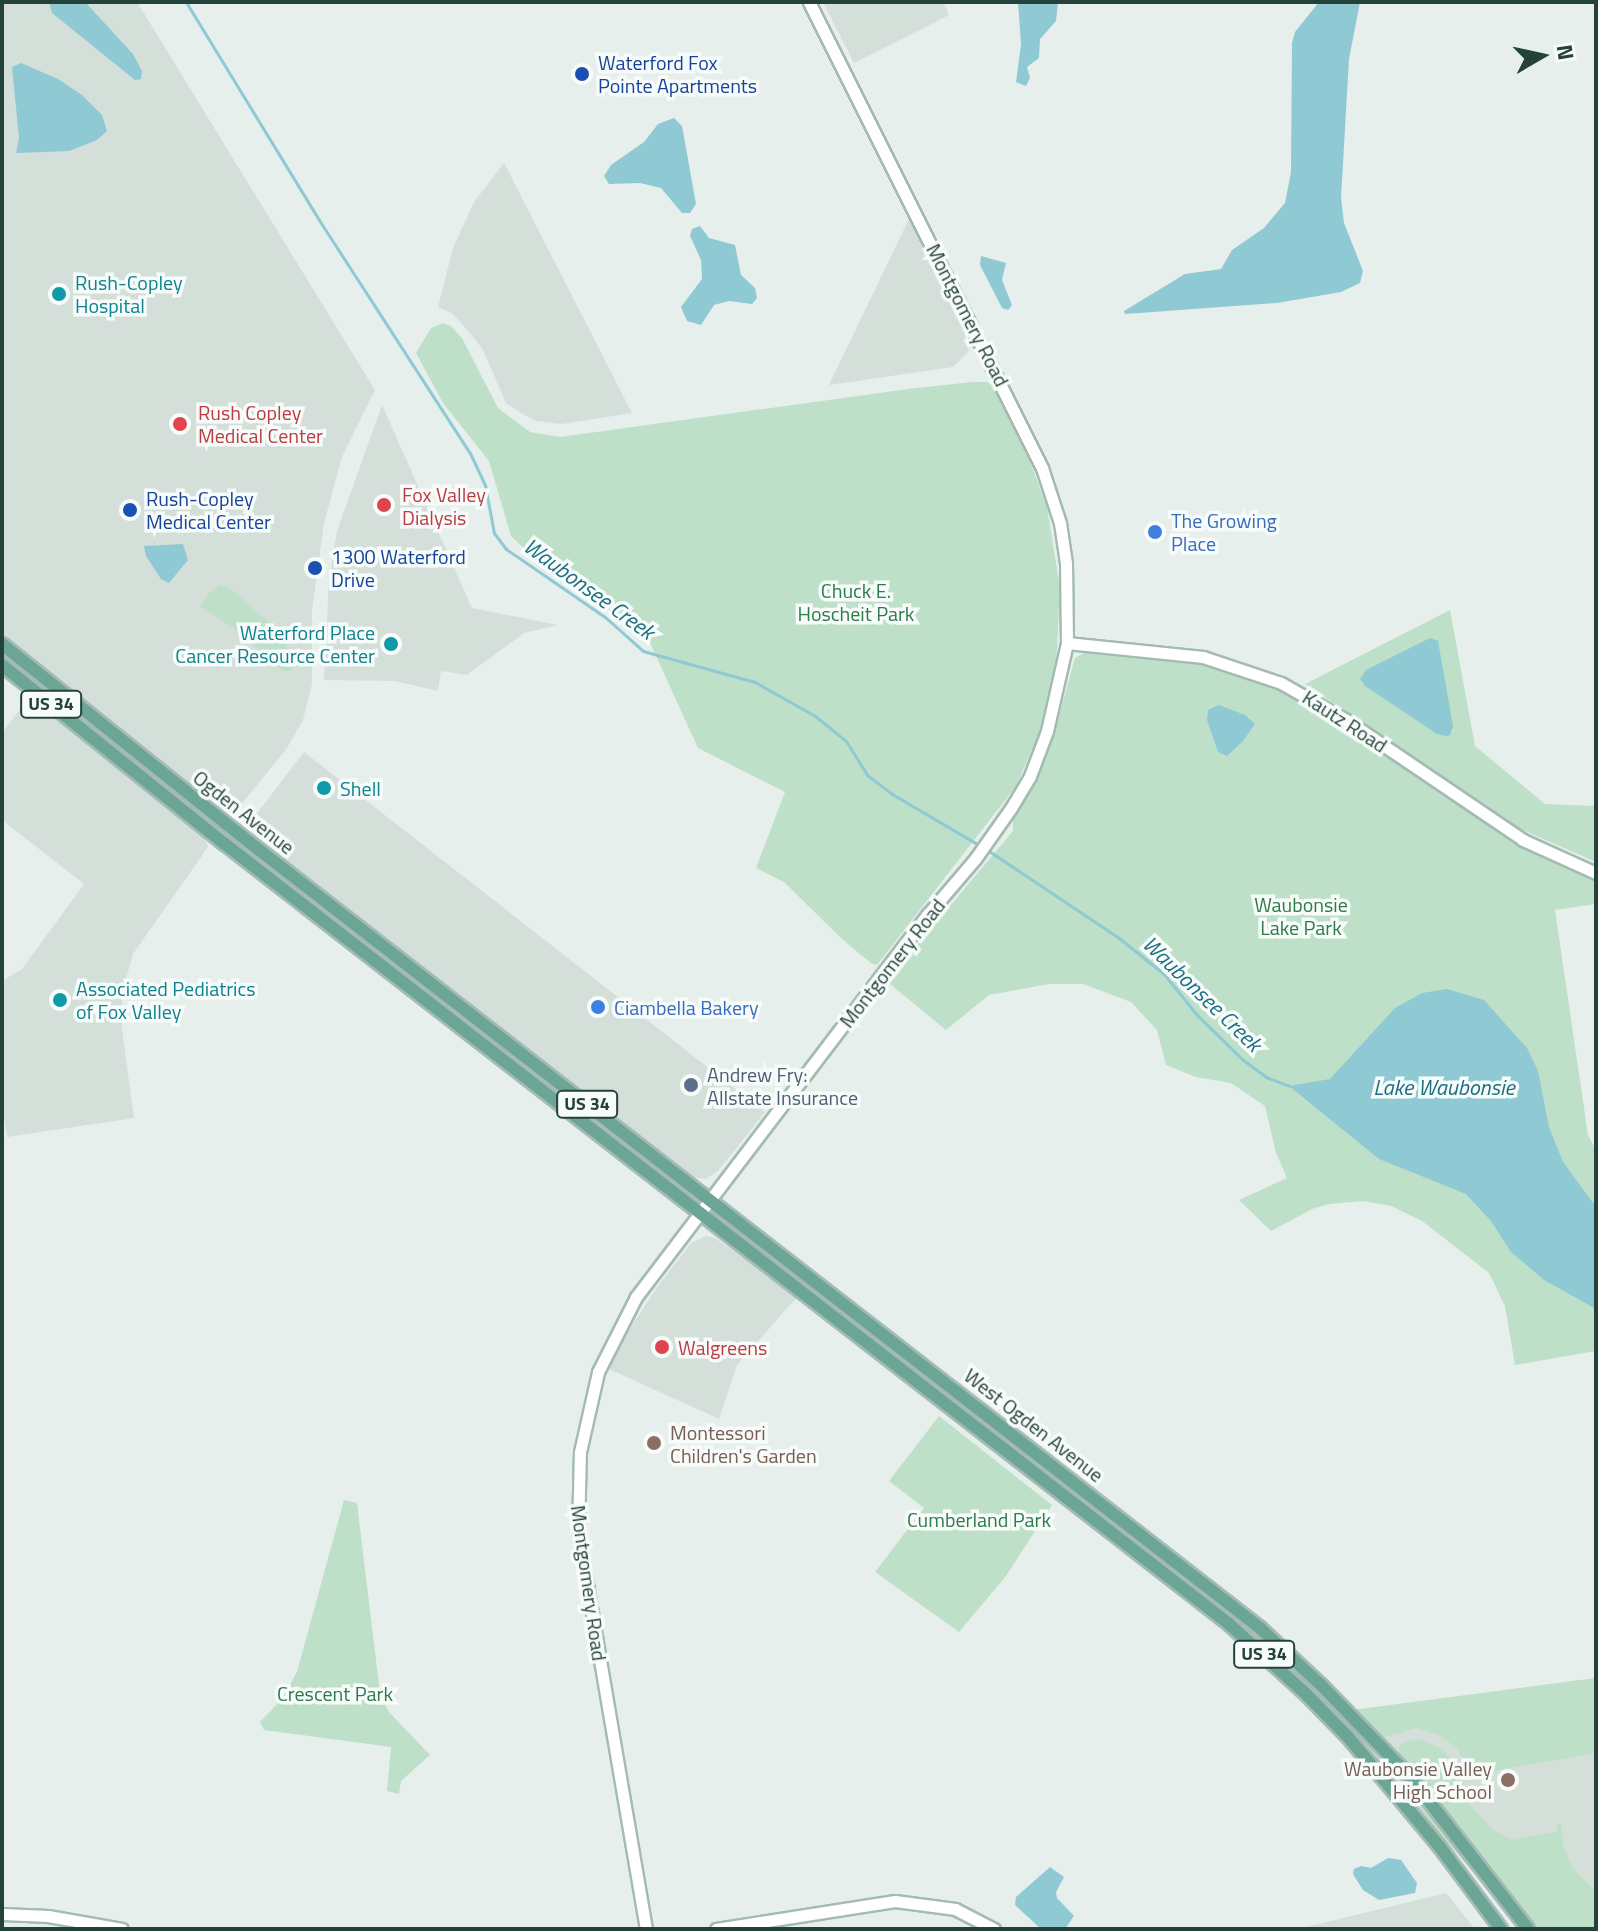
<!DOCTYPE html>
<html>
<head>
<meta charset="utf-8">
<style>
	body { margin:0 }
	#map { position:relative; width:1598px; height:1931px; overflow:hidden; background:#e6efeb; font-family:"Titillium Web",sans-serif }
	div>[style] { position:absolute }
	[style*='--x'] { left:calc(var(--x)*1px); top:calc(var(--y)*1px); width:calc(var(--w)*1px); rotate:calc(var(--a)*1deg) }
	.built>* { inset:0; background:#d4dfda }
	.green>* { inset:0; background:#bfe0c8 }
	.water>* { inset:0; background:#8ec9d4 }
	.stream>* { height:3px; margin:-1.5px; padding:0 1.5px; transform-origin:1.5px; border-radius:1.5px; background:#8ec9d4 }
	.roads { filter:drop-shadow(2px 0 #a4bbb3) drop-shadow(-2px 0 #a4bbb3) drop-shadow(0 2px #a4bbb3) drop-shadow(0 -2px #a4bbb3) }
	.secondary>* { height:11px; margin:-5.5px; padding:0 5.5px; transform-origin:5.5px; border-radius:5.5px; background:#fff }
	.primary>* { height:12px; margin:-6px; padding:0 6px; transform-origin:6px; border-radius:6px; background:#6aa596 }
	.dots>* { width:22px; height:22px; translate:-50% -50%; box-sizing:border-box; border:4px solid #f7fbf9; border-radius:50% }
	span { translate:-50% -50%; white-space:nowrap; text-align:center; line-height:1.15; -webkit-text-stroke:7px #f7fbf9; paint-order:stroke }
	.shield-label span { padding:2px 6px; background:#f7fbf9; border:2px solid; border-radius:6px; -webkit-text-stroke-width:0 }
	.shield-label { font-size:18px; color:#24423a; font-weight:700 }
	.transit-label { font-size:20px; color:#164399 }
	.left { translate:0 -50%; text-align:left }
	.culture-label { font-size:20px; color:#0d838f }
	.right { translate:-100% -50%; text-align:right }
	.street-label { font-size:20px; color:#24423a }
	.health-label { font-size:20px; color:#be3a42 }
	.shop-label { font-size:20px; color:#366cbe }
	.park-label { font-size:20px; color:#2d7a4b }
	.service-label { font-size:20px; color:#4e5e75 }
	.education-label { font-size:20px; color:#785e54 }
	.water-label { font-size:22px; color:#1c6f80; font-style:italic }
	.frame { position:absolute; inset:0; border:4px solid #24423a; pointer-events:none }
	.north { position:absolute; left:1502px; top:16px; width:80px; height:80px; -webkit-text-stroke:6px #f7fbf9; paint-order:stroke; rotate:81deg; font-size:22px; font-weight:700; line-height:32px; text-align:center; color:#24423a }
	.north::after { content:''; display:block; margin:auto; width:28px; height:36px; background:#24423a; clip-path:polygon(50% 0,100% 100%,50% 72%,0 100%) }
</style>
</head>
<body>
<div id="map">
	<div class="built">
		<div style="clip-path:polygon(2px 2px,137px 2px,375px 390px,342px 457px,324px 523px,312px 611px,312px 684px,303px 720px,287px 748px,236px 811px,220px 809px,202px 798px,2px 637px)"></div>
		<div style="clip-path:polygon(823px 2px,943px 2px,949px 15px,854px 63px)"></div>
		<div style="clip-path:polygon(504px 163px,632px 413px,562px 424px,536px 421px,521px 413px,506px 403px,483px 350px,471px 334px,453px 314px,438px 307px,453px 248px,474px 202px)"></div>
		<div style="clip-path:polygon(909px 219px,960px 317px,969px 351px,953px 367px,829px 385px)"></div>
		<div style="clip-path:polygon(382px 405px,472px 608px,558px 625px,524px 633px,467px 675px,441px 671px,438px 691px,395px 681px,324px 680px,329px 580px,337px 531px)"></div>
		<div style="clip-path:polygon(31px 695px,203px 833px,208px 847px,133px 954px,122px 993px,122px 1029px,134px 1118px,7px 1137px,2px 1102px,2px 981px,22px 969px,84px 884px,2px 820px,2px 733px)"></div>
		<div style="clip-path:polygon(304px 752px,765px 1112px,718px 1171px,706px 1179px,692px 1177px,680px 1168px,255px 838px,252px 824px,255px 816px)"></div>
		<div style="clip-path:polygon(706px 1236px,715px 1238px,798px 1296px,737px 1365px,719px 1419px,609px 1369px,620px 1344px,656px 1289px,691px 1243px)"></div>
		<div style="clip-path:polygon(1596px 1678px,1596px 1929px,1534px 1929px,1399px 1755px,1353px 1710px)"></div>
		<div style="clip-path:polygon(1446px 1893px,1475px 1929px,1298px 1929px)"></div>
	</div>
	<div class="green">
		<div style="clip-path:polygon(443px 323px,451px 326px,462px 338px,498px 408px,530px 432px,560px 437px,908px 389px,972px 382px,987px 382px,993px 386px,1025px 448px,1047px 507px,1060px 588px,1056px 668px,1039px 734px,1016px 786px,877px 965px,872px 964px,843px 940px,784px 882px,756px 868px,785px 792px,698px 748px,647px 636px,539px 563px,511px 536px,489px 461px,443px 403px,416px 353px,431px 328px)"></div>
		<div style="clip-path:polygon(220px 585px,231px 589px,279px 631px,293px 660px,293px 668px,289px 671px,282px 671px,236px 630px,200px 606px,208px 594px)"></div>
		<div style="clip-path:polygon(1450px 610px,1475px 746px,1545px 804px,1596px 806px,1596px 862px,1516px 827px,1305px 684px)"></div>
		<div style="clip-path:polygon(1088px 651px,1197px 663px,1282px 689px,1335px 719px,1516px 843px,1551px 861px,1596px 876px,1596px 904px,1555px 910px,1588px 1135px,1596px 1150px,1596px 1351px,1515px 1365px,1505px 1306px,1489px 1273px,1422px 1221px,1391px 1206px,1364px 1201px,1329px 1204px,1312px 1209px,1271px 1231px,1239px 1200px,1287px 1178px,1276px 1153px,1265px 1106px,1231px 1083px,1196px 1077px,1166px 1065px,1157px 1030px,1131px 1002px,1083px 984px,1049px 984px,989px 995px,946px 1030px,890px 984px,892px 975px,1013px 831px,1013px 818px,1054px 734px,1075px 658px)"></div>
		<div style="clip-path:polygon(2px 655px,49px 689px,169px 786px,102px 739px)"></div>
		<div style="clip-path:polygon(939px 1416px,1052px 1505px,1006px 1576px,959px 1632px,875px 1572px,924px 1508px,889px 1481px)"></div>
		<div style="clip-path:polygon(344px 1500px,357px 1503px,380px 1693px,389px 1712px,430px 1755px,401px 1781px,399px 1794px,387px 1791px,391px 1747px,264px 1730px,260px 1722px,282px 1699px,297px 1672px)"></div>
		<div style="clip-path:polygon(1187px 1578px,1251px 1628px,1324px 1695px,1400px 1773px,1484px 1879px,1481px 1881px,1330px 1708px,1276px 1657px,1185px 1581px)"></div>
		<div style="clip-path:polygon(1596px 1678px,1596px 1753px,1475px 1774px,1475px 1782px,1457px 1749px,1441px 1736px,1417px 1728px,1381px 1738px,1353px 1710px)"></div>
		<div style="clip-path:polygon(1419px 1739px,1442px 1749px,1449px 1758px,1461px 1795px,1493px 1830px,1513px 1840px,1557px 1831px,1557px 1824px,1561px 1824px,1564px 1848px,1573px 1869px,1596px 1891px,1596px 1929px,1534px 1929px,1399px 1755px,1398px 1748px,1405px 1742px)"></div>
	</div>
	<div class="water">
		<div style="clip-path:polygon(49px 2px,85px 2px,133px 54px,142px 71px,141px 79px,135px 80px,52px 13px)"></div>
		<div style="clip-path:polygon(1018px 2px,1058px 2px,1056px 21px,1040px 39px,1039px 58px,1027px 67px,1030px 78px,1026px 86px,1016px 82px,1021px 44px)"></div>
		<div style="clip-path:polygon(1319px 2px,1360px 2px,1349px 59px,1341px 198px,1344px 223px,1363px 271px,1360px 283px,1341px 292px,1277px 303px,1125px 314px,1124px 311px,1185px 274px,1221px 269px,1232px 250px,1264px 228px,1285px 203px,1291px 172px,1292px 43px,1295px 32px)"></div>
		<div style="clip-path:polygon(21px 63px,58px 79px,82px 95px,102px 115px,107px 131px,97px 140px,69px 151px,16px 153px,19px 138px,12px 67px)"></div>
		<div style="clip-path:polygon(674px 118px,682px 126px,696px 204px,690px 213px,682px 213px,661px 188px,640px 183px,609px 184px,604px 176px,611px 165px,644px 142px,658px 124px)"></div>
		<div style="clip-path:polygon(700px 226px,709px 238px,735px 245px,741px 275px,755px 288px,757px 298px,752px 304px,729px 301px,714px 305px,701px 325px,687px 321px,681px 307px,702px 279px,701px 260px,690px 236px,692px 229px)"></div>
		<div style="clip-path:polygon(981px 256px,1006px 263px,1002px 280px,1012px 305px,1008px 310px,1002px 308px,980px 265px)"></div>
		<div style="clip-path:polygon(183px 544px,188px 560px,169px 583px,161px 579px,146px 556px,144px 546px)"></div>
		<div style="clip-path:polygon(1430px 638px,1438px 641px,1453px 726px,1450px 735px,1446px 736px,1437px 734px,1365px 686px,1360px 679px,1366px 670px)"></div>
		<div style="clip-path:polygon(1219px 705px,1245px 715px,1255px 724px,1243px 741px,1227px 756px,1218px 752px,1207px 720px,1208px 710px)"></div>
		<div style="clip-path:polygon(1447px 989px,1484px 1000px,1527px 1048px,1538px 1071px,1549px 1127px,1563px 1162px,1596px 1207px,1596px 1309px,1544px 1280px,1511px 1252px,1491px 1221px,1466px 1194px,1379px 1159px,1289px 1086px,1330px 1079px,1395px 1008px,1422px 993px)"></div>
		<div style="clip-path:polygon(1388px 1858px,1401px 1860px,1417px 1883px,1415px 1893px,1379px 1900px,1363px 1890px,1353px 1874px,1354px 1869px,1361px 1866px,1371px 1868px)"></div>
		<div style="clip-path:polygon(1050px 1867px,1064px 1877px,1056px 1892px,1057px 1898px,1074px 1916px,1065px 1929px,1041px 1929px,1015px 1905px,1016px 1897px)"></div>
	</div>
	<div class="stream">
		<div style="--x:186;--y:2;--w:255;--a:58.6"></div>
		<div style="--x:319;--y:220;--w:278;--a:57.1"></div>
		<div style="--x:470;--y:453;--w:35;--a:65"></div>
		<div style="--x:485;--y:485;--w:49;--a:79.4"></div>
		<div style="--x:494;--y:533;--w:20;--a:53"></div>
		<div style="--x:506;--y:549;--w:120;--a:34.5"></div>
		<div style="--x:605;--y:617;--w:51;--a:41.8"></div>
		<div style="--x:643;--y:651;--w:116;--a:15.5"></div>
		<div style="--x:755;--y:682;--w:69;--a:29.5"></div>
		<div style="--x:815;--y:716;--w:40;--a:39"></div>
		<div style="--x:846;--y:741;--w:40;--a:58"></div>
		<div style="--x:867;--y:775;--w:31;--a:37"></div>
		<div style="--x:892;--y:794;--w:101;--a:30.4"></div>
		<div style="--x:986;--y:849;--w:160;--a:33.8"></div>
		<div style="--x:1119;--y:938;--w:58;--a:38.7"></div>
		<div style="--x:1164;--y:974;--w:53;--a:51.2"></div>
		<div style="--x:1197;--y:1015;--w:64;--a:44.4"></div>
		<div style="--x:1243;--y:1060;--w:29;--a:36"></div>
		<div style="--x:1266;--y:1077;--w:25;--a:21"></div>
	</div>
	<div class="roads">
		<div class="secondary">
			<div style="--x:1067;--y:643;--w:137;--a:5.9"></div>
			<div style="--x:1203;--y:657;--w:82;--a:18.4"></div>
			<div style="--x:1281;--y:683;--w:75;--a:29.6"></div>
			<div style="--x:1346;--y:720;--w:214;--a:34.1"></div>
			<div style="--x:1523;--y:840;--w:80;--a:24.3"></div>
			<div style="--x:2;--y:1914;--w:46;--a:2.5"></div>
			<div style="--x:48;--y:1916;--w:75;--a:10"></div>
			<div style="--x:646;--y:1929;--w:403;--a:-99.7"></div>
			<div style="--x:578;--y:1532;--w:80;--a:-88.6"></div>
			<div style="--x:580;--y:1452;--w:82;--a:-77.3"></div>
			<div style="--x:598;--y:1372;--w:84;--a:-63.1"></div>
			<div style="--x:636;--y:1297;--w:482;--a:-52.7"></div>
			<div style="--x:928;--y:914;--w:72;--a:-49.5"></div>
			<div style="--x:975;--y:859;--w:62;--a:-54.8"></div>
			<div style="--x:1011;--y:808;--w:37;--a:-59"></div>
			<div style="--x:1030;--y:776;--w:48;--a:-69.3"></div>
			<div style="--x:1047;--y:731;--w:90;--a:-77.2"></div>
			<div style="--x:1067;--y:643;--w:80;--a:-90.7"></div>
			<div style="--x:1066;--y:563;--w:40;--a:-98.5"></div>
			<div style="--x:1060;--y:523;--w:58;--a:-108.1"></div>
			<div style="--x:1042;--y:468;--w:521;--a:-116.57"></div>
			<div style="--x:716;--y:1929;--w:181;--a:-8.9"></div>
			<div style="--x:895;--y:1901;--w:61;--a:7.6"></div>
			<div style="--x:955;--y:1909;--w:44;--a:27.1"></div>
		</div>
		<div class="primary">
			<div style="--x:2;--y:644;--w:317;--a:38.7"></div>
			<div style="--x:249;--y:842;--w:1281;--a:37.86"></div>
			<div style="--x:1260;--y:1628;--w:83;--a:43.1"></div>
			<div style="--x:1321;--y:1685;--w:129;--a:45.9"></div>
			<div style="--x:1411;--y:1778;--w:191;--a:52.2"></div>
			<div style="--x:2;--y:665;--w:286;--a:38.8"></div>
			<div style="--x:225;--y:844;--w:1271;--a:37.84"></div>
			<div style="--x:1229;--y:1624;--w:104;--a:42.3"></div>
			<div style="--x:1306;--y:1694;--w:60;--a:45.7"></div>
			<div style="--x:1348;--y:1737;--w:142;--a:50.1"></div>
			<div style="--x:1439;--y:1846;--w:104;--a:53.2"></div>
		</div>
	</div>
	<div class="dots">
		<div style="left:582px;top:74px;background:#1a4fb4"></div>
		<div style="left:59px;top:294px;background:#0f9aa8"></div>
		<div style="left:180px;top:424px;background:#e0444e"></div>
		<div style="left:384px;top:505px;background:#e0444e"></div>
		<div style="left:130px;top:510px;background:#1a4fb4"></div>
		<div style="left:1155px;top:532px;background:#3f7fe0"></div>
		<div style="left:315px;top:568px;background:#1a4fb4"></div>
		<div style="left:391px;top:644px;background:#0f9aa8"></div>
		<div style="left:324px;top:788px;background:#0f9aa8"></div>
		<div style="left:60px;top:1000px;background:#0f9aa8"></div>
		<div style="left:598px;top:1007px;background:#3f7fe0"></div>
		<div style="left:691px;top:1085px;background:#5c6f8a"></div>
		<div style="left:662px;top:1347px;background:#e0444e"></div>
		<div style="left:654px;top:1443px;background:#8d6e63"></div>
		<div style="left:1508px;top:1780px;background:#8d6e63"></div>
	</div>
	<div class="shield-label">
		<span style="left:51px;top:704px">US 34</span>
		<span style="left:587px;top:1104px">US 34</span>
		<span style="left:1264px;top:1654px">US 34</span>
	</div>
	<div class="transit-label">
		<span class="left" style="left:598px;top:74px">Waterford Fox<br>Pointe Apartments</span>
		<span class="left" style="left:146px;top:510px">Rush-Copley<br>Medical Center</span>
		<span class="left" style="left:331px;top:568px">1300 Waterford<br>Drive</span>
	</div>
	<div class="culture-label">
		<span class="left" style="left:75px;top:294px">Rush-Copley<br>Hospital</span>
		<span class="right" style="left:375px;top:644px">Waterford Place<br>Cancer Resource Center</span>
		<span class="left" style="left:340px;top:788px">Shell</span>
		<span class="left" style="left:76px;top:1000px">Associated Pediatrics<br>of Fox Valley</span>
	</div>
	<div class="street-label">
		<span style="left:968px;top:315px;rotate:63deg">Montgomery Road</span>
		<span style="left:1345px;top:721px;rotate:33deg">Kautz Road</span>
		<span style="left:244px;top:812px;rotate:38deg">Ogden Avenue</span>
		<span style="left:892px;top:963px;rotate:-52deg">Montgomery Road</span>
		<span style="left:1034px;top:1425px;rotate:38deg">West Ogden Avenue</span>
		<span style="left:589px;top:1583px;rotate:82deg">Montgomery Road</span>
	</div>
	<div class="health-label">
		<span class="left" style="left:198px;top:424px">Rush Copley<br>Medical Center</span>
		<span class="left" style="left:402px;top:506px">Fox Valley<br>Dialysis</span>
		<span class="left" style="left:678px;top:1347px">Walgreens</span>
	</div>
	<div class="shop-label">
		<span class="left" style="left:1171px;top:532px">The Growing<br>Place</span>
		<span class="left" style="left:614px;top:1007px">Ciambella Bakery</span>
	</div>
	<div class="park-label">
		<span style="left:856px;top:602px">Chuck E.<br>Hoscheit Park</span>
		<span style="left:1301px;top:916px">Waubonsie<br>Lake Park</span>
		<span style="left:979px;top:1519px">Cumberland Park</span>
		<span style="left:335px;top:1693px">Crescent Park</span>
	</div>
	<div class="service-label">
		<span class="left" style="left:707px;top:1086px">Andrew Fry:<br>Allstate Insurance</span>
	</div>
	<div class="education-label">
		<span class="left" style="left:670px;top:1444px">Montessori<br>Children's Garden</span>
		<span class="right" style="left:1492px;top:1780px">Waubonsie Valley<br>High School</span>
	</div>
	<div class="water-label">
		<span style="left:589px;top:589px;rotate:36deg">Waubonsee Creek</span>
		<span style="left:1202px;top:994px;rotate:44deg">Waubonsee Creek</span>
		<span style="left:1444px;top:1088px">Lake Waubonsie</span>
	</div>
	<div class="frame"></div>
	<div class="north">N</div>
</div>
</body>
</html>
